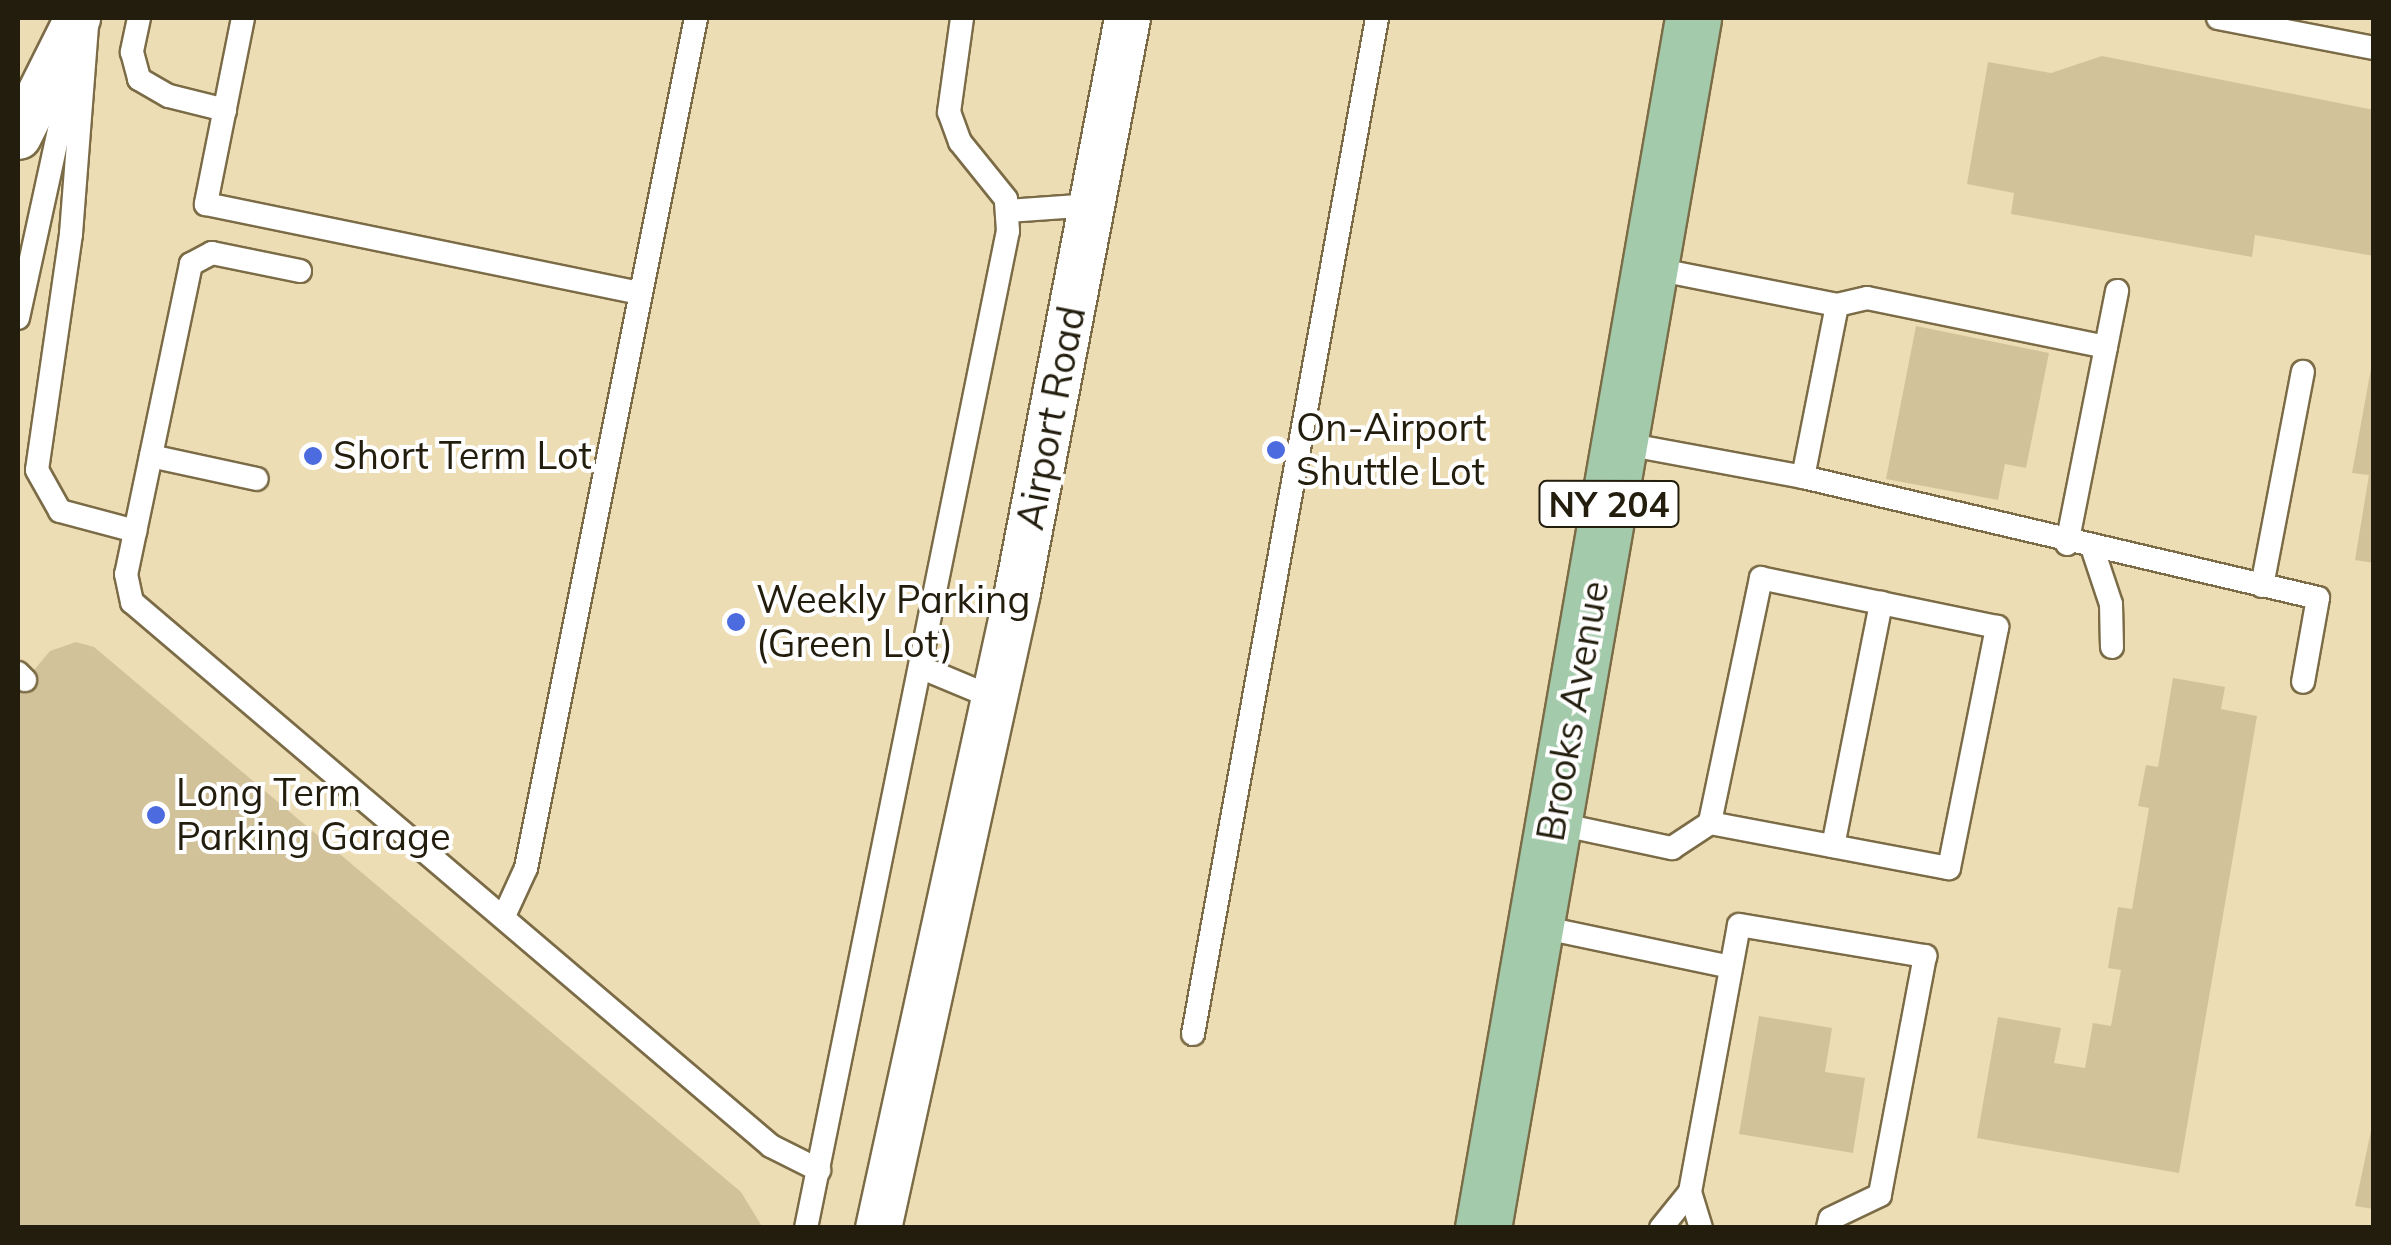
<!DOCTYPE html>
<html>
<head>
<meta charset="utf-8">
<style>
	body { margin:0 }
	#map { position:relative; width:2391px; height:1245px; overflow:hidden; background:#edddb4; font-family:Mulish,sans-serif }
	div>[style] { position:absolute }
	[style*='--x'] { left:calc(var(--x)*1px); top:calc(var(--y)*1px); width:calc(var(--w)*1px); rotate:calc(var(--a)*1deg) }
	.building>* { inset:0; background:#d2c29a }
	.roads { filter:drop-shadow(2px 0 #7b6c47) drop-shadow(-2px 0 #7b6c47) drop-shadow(0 2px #7b6c47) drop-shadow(0 -2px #7b6c47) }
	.lane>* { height:22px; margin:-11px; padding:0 11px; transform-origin:11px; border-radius:11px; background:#fff }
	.street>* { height:45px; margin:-22.5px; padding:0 22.5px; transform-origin:22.5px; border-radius:22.5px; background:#fff }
	.primary>* { height:55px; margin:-27.5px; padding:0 27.5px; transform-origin:27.5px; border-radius:27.5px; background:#a3caaa }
	.dots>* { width:28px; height:28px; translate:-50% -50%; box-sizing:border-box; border:5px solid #fff; border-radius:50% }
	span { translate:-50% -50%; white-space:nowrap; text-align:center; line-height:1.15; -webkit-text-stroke:8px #fff; paint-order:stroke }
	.shield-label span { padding:2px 8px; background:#fff; border:2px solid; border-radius:8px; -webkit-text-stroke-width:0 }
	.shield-label { font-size:35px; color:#231d0e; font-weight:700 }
	.street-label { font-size:38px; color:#231d0e }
	.poi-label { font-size:38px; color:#231d0e }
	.left { translate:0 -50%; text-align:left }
	.frame { position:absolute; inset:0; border:20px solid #231d0e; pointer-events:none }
</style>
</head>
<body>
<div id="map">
	<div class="building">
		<div style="clip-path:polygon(2102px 56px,2374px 110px,2374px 256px,2255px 235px,2252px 257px,2011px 214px,2014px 193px,1967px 184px,1988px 62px,2051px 73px)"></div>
		<div style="clip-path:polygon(1916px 326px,2049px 353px,2026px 468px,2005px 464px,1998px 500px,1886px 479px)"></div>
		<div style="clip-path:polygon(2374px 352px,2374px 563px,2355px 560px,2369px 475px,2352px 473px)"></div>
		<div style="clip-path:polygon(76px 642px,94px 647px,741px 1192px,763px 1228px,18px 1228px,18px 689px,50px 651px)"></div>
		<div style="clip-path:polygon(2173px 678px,2225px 687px,2221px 709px,2257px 716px,2179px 1173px,1977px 1138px,1998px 1017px,2061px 1028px,2054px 1063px,2085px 1068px,2093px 1023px,2111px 1026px,2121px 970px,2108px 968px,2118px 907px,2132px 909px,2149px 808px,2138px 806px,2146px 765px,2158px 767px)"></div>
		<div style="clip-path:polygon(1759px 1016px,1832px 1028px,1825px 1072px,1865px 1078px,1853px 1153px,1739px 1134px)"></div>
		<div style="clip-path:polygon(2374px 1117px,2374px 1209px,2355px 1206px)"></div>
	</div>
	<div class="roads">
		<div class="lane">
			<div style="--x:139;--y:18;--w:35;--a:102"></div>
			<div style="--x:132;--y:52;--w:28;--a:75"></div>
			<div style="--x:139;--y:79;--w:34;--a:30"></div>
			<div style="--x:169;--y:96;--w:58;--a:14"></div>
			<div style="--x:243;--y:18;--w:190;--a:101.3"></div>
			<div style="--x:206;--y:204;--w:444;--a:11.6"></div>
			<div style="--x:2218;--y:18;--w:159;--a:10.9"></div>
			<div style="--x:87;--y:26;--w:209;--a:94.4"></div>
			<div style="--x:71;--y:234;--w:238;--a:98.2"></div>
			<div style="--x:37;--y:470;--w:47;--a:60.7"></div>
			<div style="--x:60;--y:511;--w:78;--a:14.9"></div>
			<div style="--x:1008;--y:211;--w:84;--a:-4.1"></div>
			<div style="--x:300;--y:271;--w:90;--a:-168.4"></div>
			<div style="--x:212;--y:253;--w:24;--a:152"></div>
			<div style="--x:191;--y:264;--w:317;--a:101.8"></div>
			<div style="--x:126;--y:574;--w:29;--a:78"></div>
			<div style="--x:132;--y:602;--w:839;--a:40.41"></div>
			<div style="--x:771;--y:1146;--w:54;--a:26.6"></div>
			<div style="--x:1837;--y:305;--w:31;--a:-13"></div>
			<div style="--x:1867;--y:298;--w:244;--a:11.6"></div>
			<div style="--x:18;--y:318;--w:254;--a:-77.7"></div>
			<div style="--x:1620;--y:443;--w:186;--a:10.5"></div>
			<div style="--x:1803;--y:477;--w:175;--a:-78.8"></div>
			<div style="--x:1837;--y:305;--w:191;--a:-168.8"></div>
			<div style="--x:151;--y:456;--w:108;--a:12.2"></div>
			<div style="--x:1803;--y:477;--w:529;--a:13.22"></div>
			<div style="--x:2318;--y:598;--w:85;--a:100.1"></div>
			<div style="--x:2067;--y:544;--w:258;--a:-78.8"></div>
			<div style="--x:2093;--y:550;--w:57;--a:71.6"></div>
			<div style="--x:2111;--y:604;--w:43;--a:88.7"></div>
			<div style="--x:2262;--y:586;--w:218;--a:-79.2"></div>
			<div style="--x:920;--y:667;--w:80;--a:22.7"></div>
			<div style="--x:18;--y:673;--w:10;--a:45"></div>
			<div style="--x:1554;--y:823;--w:121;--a:12"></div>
			<div style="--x:1672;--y:848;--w:45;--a:-33.3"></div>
			<div style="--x:1710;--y:823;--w:243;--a:10.7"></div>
			<div style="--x:1949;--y:868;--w:246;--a:-78.7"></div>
			<div style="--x:1997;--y:627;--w:241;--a:-168.3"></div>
			<div style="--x:1761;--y:578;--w:250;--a:101.8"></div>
			<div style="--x:1833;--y:846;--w:248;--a:-78.8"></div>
			<div style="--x:504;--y:916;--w:53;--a:-65.4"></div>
			<div style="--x:526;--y:868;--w:867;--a:-78.69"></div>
			<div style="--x:1536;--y:926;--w:199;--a:11.9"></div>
			<div style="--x:1193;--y:1034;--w:1033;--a:-79.73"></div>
			<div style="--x:806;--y:1228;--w:1017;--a:-78.55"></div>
			<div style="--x:1008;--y:231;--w:32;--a:-94"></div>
			<div style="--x:1006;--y:199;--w:73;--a:-128.9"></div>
			<div style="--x:960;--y:142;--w:32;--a:-110"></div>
			<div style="--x:949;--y:112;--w:95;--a:-82.1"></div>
			<div style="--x:1661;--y:1228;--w:46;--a:-51.1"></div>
			<div style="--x:1701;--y:1228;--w:38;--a:-107"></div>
			<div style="--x:1690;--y:1192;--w:271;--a:-79.6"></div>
			<div style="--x:1739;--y:925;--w:189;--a:9.5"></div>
			<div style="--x:1925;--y:956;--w:243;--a:100.7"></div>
			<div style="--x:1880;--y:1195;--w:55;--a:154.4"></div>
			<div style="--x:1830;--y:1219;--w:9;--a:103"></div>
		</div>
		<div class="street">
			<div style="--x:18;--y:136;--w:132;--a:-63.4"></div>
			<div style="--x:878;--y:1228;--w:651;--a:-77.67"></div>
			<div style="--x:1017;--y:592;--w:584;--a:-79.15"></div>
		</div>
		<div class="primary">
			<div style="--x:1483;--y:1228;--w:1228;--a:-80.15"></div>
		</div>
	</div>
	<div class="dots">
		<div style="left:1276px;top:450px;background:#4c6bdf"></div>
		<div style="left:313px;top:456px;background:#4c6bdf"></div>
		<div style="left:736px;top:622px;background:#4c6bdf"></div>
		<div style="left:156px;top:815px;background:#4c6bdf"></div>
	</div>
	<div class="shield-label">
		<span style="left:1609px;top:504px">NY 204</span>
	</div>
	<div class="street-label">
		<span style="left:1051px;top:418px;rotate:-79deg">Airport Road</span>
		<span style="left:1573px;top:711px;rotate:-80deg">Brooks Avenue</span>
	</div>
	<div class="poi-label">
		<span class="left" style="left:1296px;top:450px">On-Airport<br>Shuttle Lot</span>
		<span class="left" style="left:333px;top:456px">Short Term Lot</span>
		<span class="left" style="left:756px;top:622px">Weekly Parking<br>(Green Lot)</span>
		<span class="left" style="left:176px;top:815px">Long Term<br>Parking Garage</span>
	</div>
	<div class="frame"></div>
</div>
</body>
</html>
